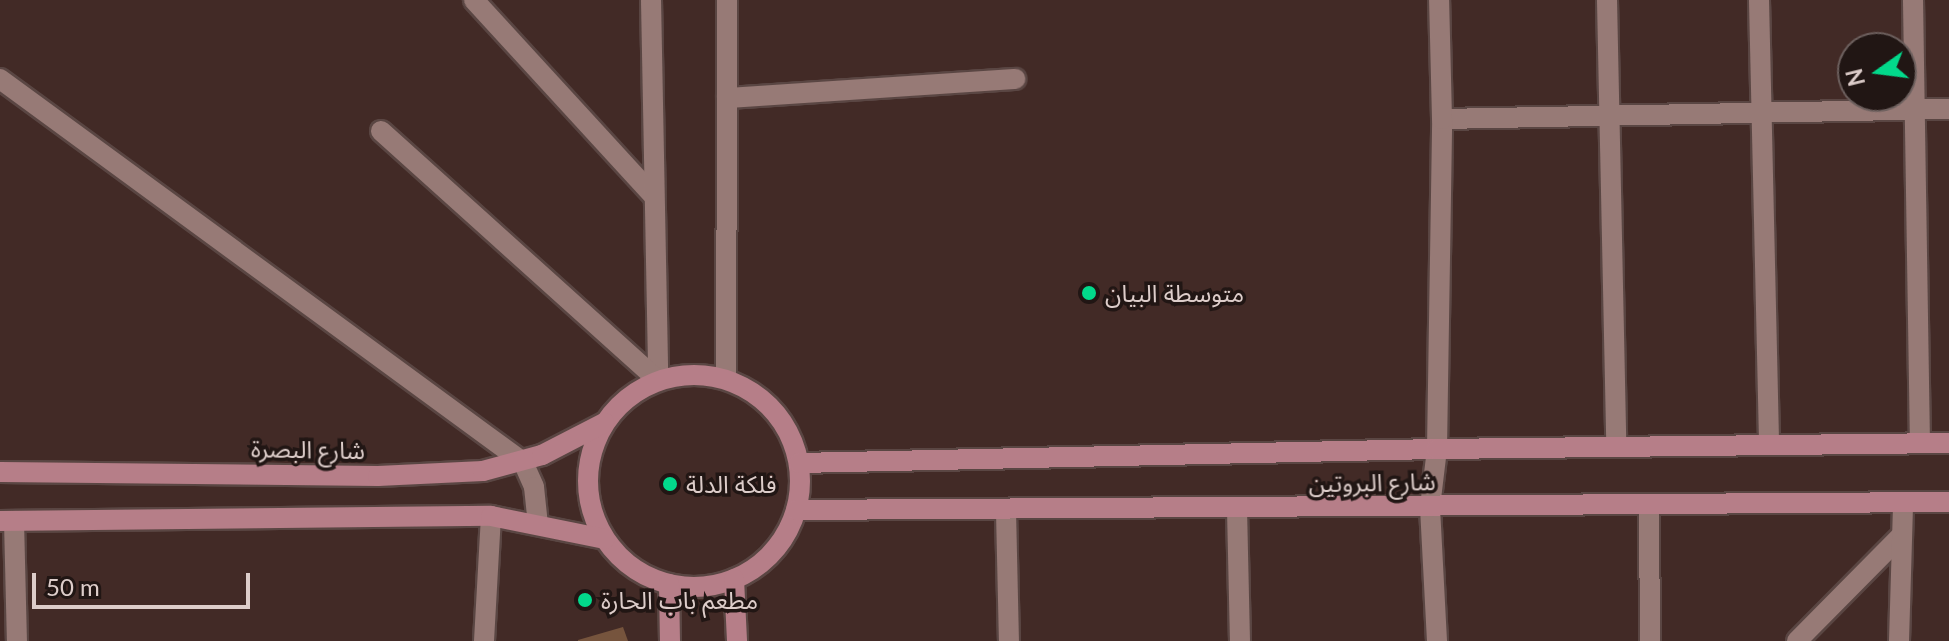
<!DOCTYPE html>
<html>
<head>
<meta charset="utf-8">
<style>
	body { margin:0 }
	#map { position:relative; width:1949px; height:641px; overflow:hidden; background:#422a26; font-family:Lato,"Noto Sans Arabic",sans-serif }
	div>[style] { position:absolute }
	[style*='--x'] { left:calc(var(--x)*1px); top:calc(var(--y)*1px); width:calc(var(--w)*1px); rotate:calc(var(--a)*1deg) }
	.building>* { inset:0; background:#76543d }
	.roads { filter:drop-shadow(2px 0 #5a4643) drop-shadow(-2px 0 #5a4643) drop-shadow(0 2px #5a4643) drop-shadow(0 -2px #5a4643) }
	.minor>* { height:20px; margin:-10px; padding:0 10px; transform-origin:10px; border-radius:10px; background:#977a76 }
	.major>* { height:20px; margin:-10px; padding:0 10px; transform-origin:10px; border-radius:10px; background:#b67e88 }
	.major>.ring { margin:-10px; padding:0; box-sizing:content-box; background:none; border:20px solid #b67e88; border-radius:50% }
	.dots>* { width:22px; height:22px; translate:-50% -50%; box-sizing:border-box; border:4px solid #211614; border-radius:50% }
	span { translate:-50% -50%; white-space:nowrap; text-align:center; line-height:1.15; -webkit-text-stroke:7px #211614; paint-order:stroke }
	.poi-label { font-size:24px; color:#ddcdca }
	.left { translate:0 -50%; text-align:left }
	.street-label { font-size:24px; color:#ddcdca }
	.north { position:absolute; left:1837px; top:32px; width:80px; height:80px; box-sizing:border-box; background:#211614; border:2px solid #6c5f5d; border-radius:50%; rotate:256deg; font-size:22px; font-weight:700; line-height:32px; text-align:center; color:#ddcdca }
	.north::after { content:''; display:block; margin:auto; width:28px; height:36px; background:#02d98b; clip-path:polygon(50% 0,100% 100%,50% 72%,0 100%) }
	.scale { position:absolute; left:32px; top:573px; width:218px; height:36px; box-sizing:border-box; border:4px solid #ddcdca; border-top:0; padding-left:10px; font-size:24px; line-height:28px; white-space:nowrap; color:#ddcdca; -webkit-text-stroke:6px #211614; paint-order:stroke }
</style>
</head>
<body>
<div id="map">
	<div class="building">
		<div style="clip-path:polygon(623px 627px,628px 641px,578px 641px,578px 640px)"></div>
	</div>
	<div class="roads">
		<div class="minor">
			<div style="--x:474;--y:0;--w:263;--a:47.5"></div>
			<div style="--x:651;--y:0;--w:380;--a:88.9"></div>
			<div style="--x:1607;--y:0;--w:447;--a:88.8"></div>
			<div style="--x:1759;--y:0;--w:445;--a:88.7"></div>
			<div style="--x:1913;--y:0;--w:443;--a:89.1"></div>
			<div style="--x:0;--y:79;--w:648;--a:36.22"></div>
			<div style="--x:523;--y:462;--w:27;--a:66"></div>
			<div style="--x:534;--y:487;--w:38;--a:84"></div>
			<div style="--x:727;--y:98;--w:289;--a:-3.8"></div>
			<div style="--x:1442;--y:119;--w:507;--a:-1.13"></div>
			<div style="--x:381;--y:131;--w:372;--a:42"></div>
			<div style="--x:726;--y:379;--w:379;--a:-89.8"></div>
			<div style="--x:1649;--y:505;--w:136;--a:89.6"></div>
			<div style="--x:1237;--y:509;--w:132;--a:88.7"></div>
			<div style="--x:1006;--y:511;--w:130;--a:88.7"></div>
			<div style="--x:14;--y:521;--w:120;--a:88.6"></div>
			<div style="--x:484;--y:641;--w:125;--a:-86.8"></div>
			<div style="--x:1437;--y:641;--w:134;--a:-93"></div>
			<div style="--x:1430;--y:507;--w:58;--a:-83.1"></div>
			<div style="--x:1437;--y:449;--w:330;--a:-89.1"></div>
			<div style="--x:1442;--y:119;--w:119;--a:-91.4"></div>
			<div style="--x:1797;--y:641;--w:148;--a:-45.3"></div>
			<div style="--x:1899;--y:641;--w:138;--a:-88.3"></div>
		</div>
		<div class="major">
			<div class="ring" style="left:588px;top:375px;width:192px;height:192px"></div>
			<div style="--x:799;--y:463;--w:638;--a:-1.26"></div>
			<div style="--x:1437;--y:449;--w:512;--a:-0.67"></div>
			<div style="--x:0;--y:472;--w:378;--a:0.6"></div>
			<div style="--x:378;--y:476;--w:105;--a:-2.7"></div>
			<div style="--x:483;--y:471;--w:61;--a:-15.2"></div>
			<div style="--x:542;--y:455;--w:70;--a:-27.3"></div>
			<div style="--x:796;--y:510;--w:1153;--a:-0.4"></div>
			<div style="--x:0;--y:521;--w:491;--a:-0.6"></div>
			<div style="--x:491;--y:516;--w:116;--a:11.4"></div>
			<div style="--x:734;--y:579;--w:62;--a:87.2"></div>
			<div style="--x:669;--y:584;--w:57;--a:89"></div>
		</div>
	</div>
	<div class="dots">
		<div style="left:1089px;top:293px;background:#02d98b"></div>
		<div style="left:670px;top:484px;background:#02d98b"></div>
		<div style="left:585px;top:600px;background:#02d98b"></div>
	</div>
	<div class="poi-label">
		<span class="left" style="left:1105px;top:293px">متوسطة البيان</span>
		<span class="left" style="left:686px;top:484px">فلكة الدلة</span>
		<span class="left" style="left:601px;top:600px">مطعم باب الحارة</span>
	</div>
	<div class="street-label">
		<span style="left:308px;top:449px;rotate:1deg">شارع البصرة</span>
		<span style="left:1372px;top:482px;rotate:-1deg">شارع البروتين</span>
	</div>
	<div class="north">N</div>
	<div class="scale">50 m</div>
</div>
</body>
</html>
